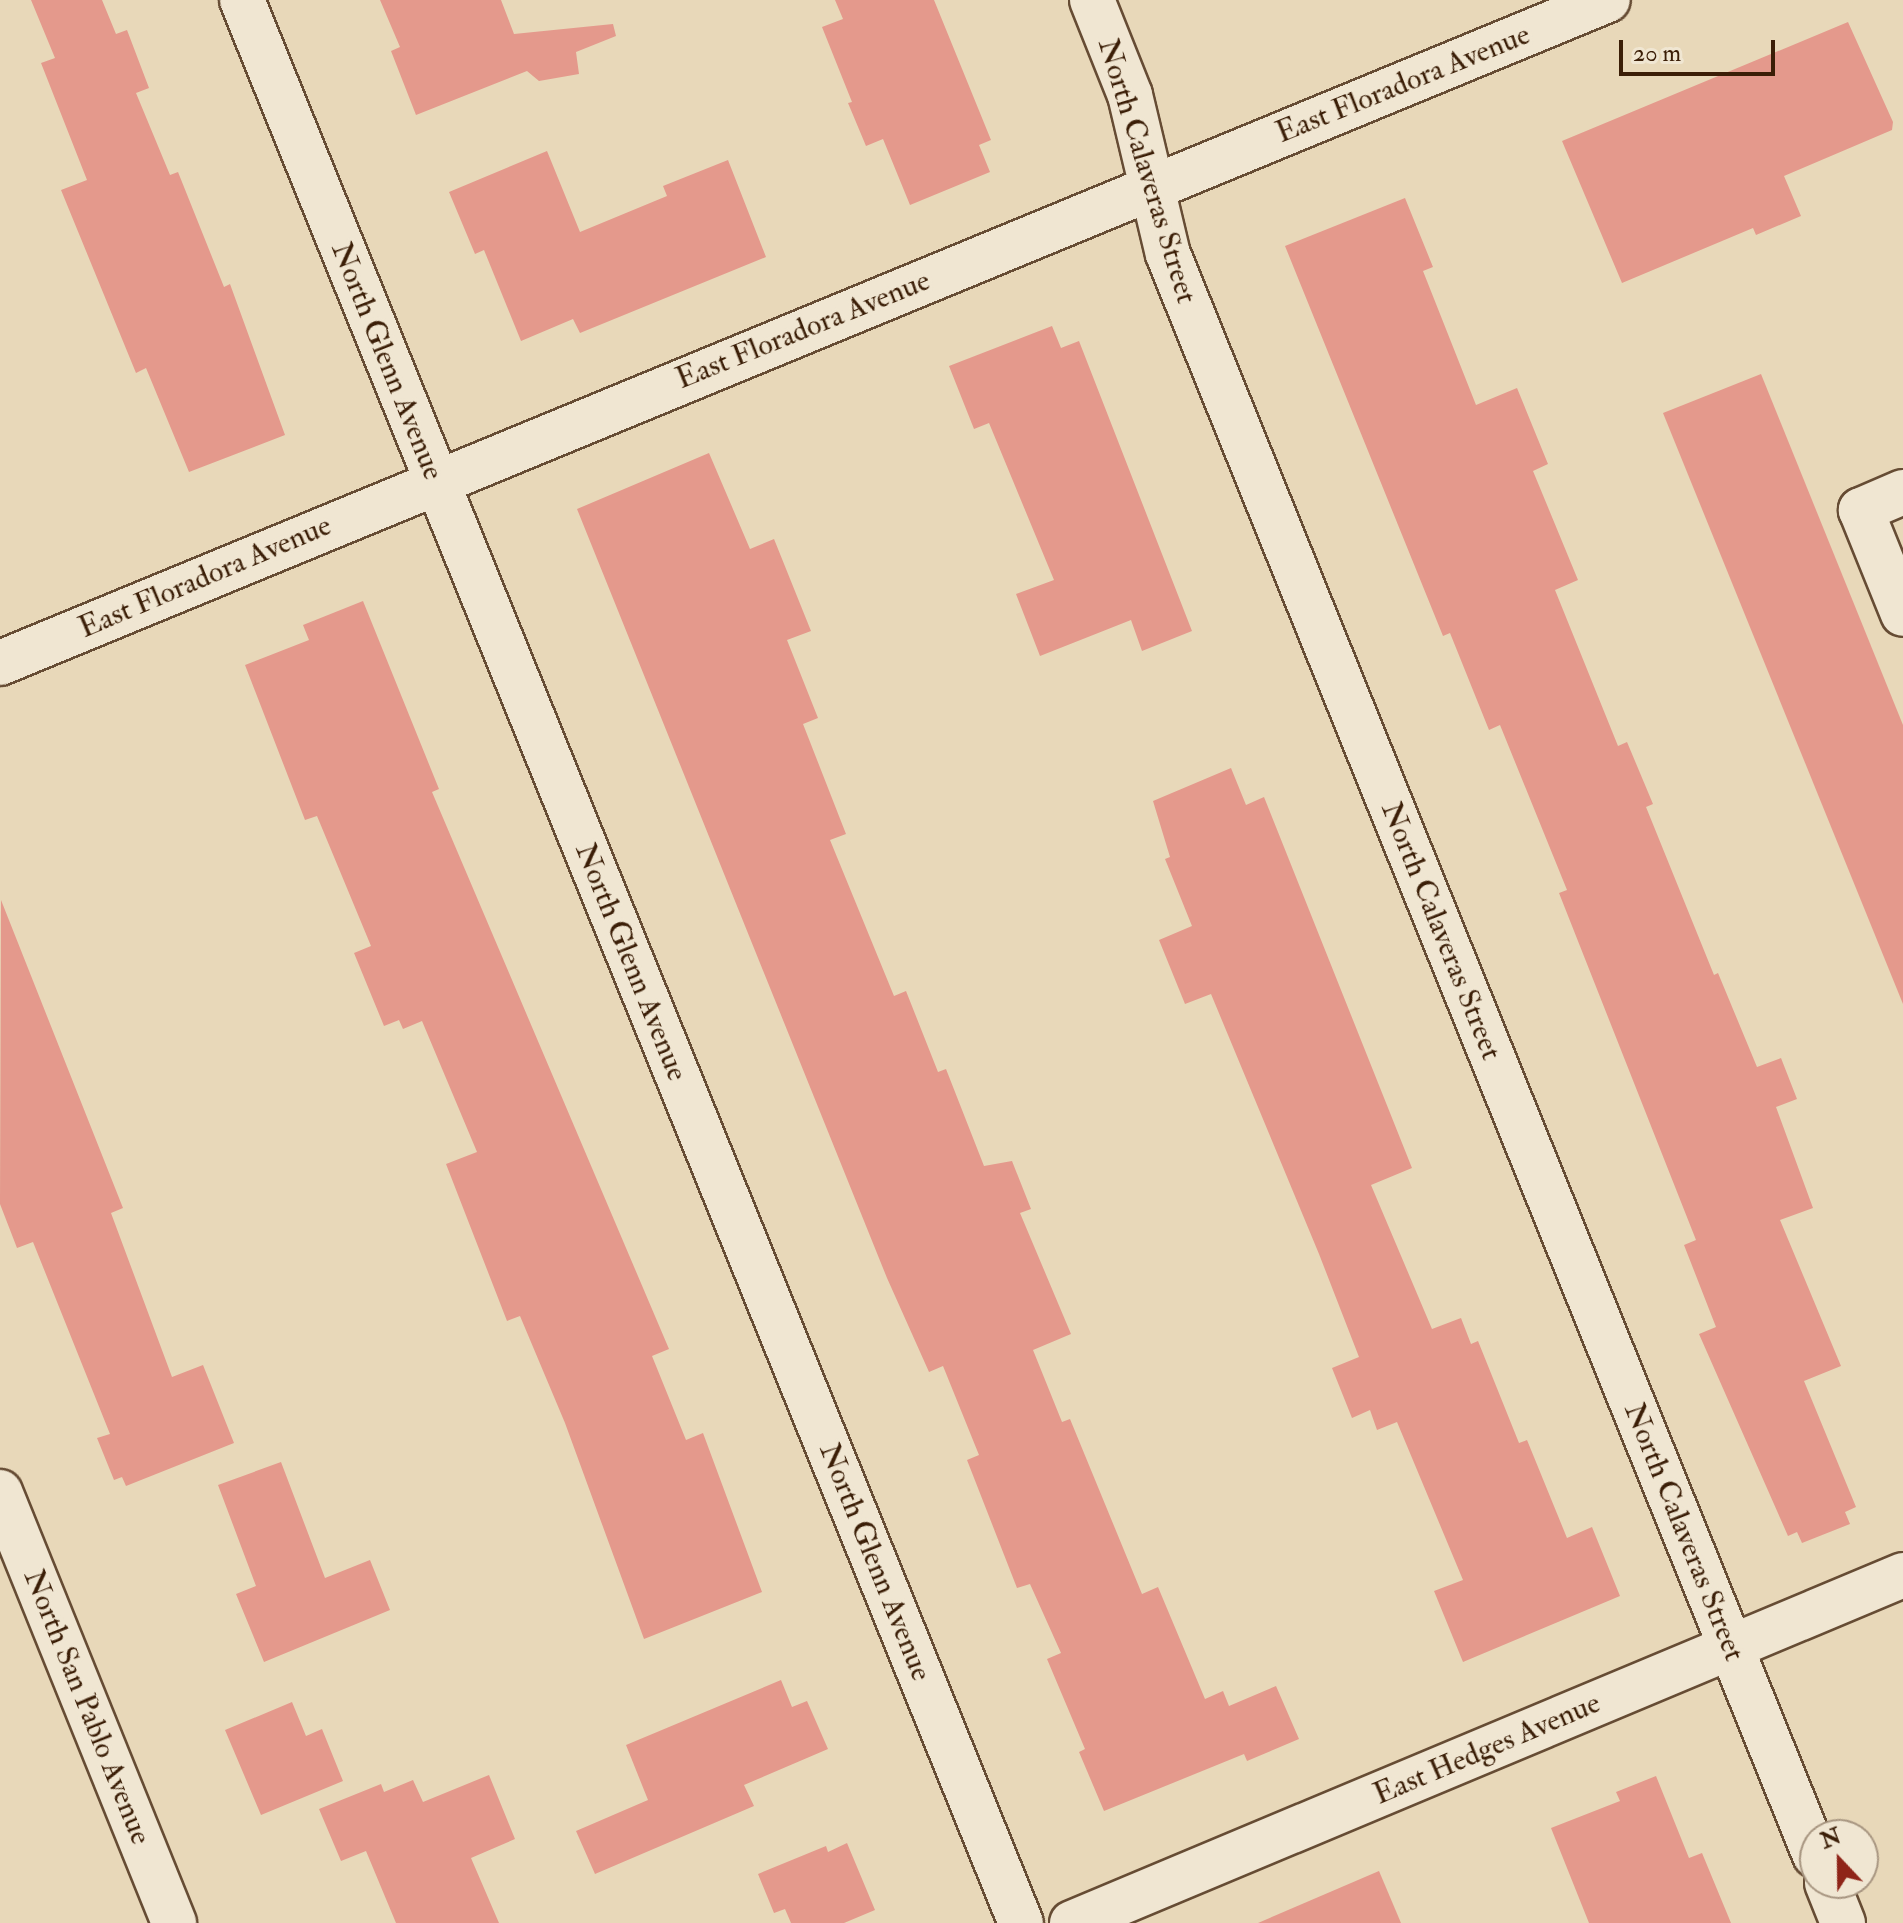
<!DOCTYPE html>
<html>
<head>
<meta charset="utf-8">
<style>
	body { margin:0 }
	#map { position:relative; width:1903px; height:1923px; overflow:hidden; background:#e8d8b9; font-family:"IM FELL Double Pica",serif }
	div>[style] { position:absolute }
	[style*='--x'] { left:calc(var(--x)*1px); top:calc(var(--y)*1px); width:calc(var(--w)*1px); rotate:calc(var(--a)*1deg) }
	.building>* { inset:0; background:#e4998c }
	.roads { filter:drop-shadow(2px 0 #664c34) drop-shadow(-2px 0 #664c34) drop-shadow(0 2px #664c34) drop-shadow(0 -2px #664c34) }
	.minor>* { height:44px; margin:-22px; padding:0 22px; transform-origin:22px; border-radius:22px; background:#f0e6d2 }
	span { translate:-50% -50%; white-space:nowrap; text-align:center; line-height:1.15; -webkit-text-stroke:7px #f0e6d2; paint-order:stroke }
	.street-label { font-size:30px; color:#3b1e07 }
	.north { position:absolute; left:1799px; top:1819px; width:80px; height:80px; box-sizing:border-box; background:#f0e6d2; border:2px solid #a89681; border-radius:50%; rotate:338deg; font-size:22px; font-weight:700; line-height:32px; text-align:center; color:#3b1e07 }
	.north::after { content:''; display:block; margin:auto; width:28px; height:36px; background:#8f2418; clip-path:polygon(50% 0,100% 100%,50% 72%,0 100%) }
	.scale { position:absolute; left:1619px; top:40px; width:156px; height:36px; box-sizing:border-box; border:4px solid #3b1e07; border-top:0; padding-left:10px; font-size:24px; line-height:28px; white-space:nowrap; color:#3b1e07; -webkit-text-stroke:6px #f0e6d2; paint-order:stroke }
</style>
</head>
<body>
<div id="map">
	<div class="building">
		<div style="clip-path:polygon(31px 0,102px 0,116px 34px,127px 30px,149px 88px,136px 93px,170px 175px,178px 172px,224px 287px,230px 284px,285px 435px,189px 472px,146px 368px,136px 373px,61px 190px,87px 180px,41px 63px,55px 58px)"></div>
		<div style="clip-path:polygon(380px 0,501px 0,514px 34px,613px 24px,616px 36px,576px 52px,579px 74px,539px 81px,527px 71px,416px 115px,391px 51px,400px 47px)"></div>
		<div style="clip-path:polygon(835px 0,934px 0,991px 140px,979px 145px,990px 172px,910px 205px,883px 139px,866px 146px,848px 103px,852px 102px,822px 27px,843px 19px)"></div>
		<div style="clip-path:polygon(1848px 22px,1893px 122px,1892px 130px,1784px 176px,1801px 216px,1756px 235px,1753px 228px,1622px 283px,1562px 141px)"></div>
		<div style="clip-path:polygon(547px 151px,580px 232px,667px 196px,663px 186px,728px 160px,766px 257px,580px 333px,573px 319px,521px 341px,484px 250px,475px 254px,449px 192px)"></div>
		<div style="clip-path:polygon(1405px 198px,1433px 267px,1423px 271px,1476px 405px,1517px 388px,1548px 464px,1533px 471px,1578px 580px,1555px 590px,1618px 746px,1627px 742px,1653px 804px,1646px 807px,1714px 975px,1718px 973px,1757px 1067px,1781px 1058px,1797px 1099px,1776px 1107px,1813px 1208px,1780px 1220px,1841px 1366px,1804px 1381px,1856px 1507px,1845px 1512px,1850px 1524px,1802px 1543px,1797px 1532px,1788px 1536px,1699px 1334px,1716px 1327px,1684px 1245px,1696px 1240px,1559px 893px,1567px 890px,1500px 725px,1489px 730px,1450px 633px,1443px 636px,1285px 246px)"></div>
		<div style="clip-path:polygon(1052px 326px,1061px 348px,1079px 341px,1192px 631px,1142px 651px,1131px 620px,1040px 656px,1016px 594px,1054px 580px,989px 423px,974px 429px,949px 366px)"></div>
		<div style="clip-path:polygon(1761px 374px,1903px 725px,1903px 1004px,1663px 413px)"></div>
		<div style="clip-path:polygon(709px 453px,750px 549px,774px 539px,811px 631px,787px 640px,818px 718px,803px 724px,846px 834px,830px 840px,894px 996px,906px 991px,938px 1072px,946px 1069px,984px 1166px,1012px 1161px,1031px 1209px,1020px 1213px,1071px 1334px,1033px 1350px,1062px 1422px,1070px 1419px,1142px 1594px,1158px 1587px,1205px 1699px,1223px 1691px,1229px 1706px,1276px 1686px,1299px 1739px,1247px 1761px,1244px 1754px,1104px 1811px,1079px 1752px,1085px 1749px,1047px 1659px,1061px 1653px,1030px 1584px,1017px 1588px,967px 1460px,979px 1455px,943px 1366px,929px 1372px,887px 1278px,577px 509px)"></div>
		<div style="clip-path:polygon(363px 601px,439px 789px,432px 792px,669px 1349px,652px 1356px,686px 1440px,703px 1433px,762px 1592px,644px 1639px,565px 1423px,520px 1316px,507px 1321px,446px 1164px,477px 1152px,422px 1021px,403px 1029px,399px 1020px,384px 1026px,354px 953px,371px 946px,317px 816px,305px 820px,245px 665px,309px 640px,303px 625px)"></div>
		<div style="clip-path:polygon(1231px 768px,1246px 805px,1264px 797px,1412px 1168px,1371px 1185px,1432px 1329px,1461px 1318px,1471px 1344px,1478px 1341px,1519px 1443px,1527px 1440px,1567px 1538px,1592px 1527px,1620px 1596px,1463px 1662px,1434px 1591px,1463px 1580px,1397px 1422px,1377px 1430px,1370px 1410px,1352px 1418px,1332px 1368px,1359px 1357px,1319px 1254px,1211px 994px,1185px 1004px,1159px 940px,1192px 926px,1165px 859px,1170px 857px,1153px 801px)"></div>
		<div style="clip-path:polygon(1px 900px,123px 1208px,111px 1213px,172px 1377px,203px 1365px,234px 1443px,126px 1486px,122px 1477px,114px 1480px,97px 1438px,110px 1434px,33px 1242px,17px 1248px,0 1204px)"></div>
		<div style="clip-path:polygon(281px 1462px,325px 1578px,370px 1560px,390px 1610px,264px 1662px,236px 1594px,256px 1586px,218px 1485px)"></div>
		<div style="clip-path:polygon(781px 1680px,792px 1707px,807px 1701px,828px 1749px,744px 1785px,754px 1806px,595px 1874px,576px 1831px,648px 1800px,626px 1745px)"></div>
		<div style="clip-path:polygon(292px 1702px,306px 1736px,322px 1729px,343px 1781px,261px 1815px,225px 1730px)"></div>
		<div style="clip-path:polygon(489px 1775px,515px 1839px,471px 1858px,499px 1923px,396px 1923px,366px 1851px,341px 1861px,319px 1809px,381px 1784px,384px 1792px,413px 1780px,423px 1802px)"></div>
		<div style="clip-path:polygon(1656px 1776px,1689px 1858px,1702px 1853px,1731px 1923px,1589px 1923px,1551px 1828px,1620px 1801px,1616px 1792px)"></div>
		<div style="clip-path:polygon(847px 1843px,875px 1910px,844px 1923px,791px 1923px,785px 1909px,774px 1913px,758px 1874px,826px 1846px,828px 1852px)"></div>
		<div style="clip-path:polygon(1379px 1871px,1401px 1923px,1258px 1923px)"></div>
	</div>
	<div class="roads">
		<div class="minor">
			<div style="--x:242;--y:0;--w:2075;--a:67.95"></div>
			<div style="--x:1092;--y:0;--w:102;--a:68.2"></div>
			<div style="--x:1130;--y:95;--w:163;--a:76.6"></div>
			<div style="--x:1168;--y:254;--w:1727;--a:68"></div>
			<div style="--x:1903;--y:492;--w:46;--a:156.8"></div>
			<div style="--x:1861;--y:510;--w:112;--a:68"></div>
			<div style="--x:0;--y:663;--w:1739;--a:-22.41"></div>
			<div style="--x:0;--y:1492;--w:465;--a:68"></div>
			<div style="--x:1827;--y:1883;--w:43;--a:68.2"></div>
			<div style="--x:1072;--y:1923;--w:901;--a:-22.72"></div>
		</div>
	</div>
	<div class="street-label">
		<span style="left:1403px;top:84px;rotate:-22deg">East Floradora Avenue</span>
		<span style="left:1147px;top:171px;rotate:73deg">North Calaveras Street</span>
		<span style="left:803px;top:330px;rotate:-22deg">East Floradora Avenue</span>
		<span style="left:387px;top:361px;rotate:68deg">North Glenn Avenue</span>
		<span style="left:205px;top:577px;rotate:-23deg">East Floradora Avenue</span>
		<span style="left:1441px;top:931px;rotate:68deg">North Calaveras Street</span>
		<span style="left:631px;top:962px;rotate:68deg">North Glenn Avenue</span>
		<span style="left:1684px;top:1532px;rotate:68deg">North Calaveras Street</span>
		<span style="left:875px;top:1562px;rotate:68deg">North Glenn Avenue</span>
		<span style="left:87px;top:1707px;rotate:68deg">North San Pablo Avenue</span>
		<span style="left:1487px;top:1749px;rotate:-23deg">East Hedges Avenue</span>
	</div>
	<div class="north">N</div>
	<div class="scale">20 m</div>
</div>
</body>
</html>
